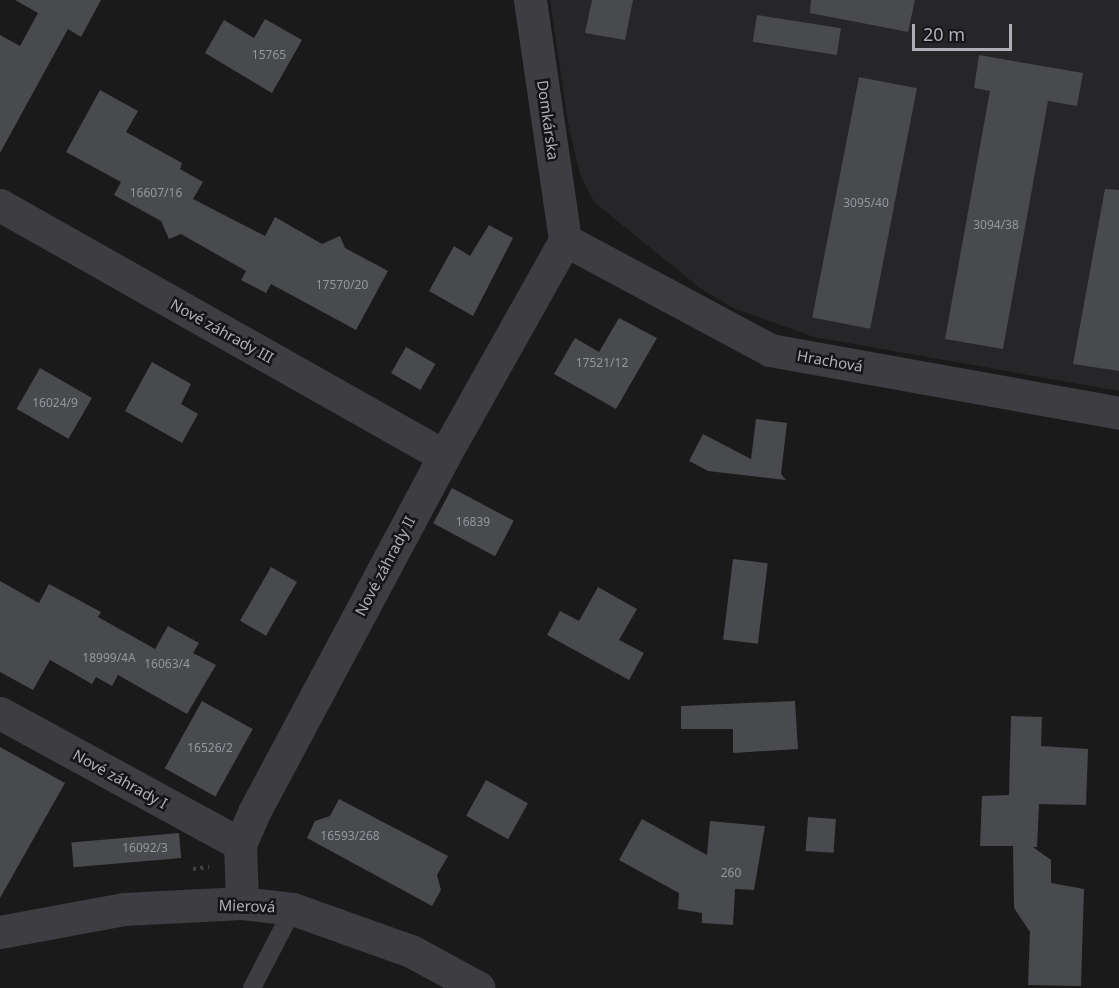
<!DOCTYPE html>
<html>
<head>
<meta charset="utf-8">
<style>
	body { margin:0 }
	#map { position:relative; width:1119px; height:988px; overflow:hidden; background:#1a1a1b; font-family:"Noto Sans",sans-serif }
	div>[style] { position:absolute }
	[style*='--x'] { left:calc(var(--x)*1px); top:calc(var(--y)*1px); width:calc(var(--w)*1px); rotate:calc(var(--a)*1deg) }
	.built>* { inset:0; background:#262628 }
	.building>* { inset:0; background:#494a4d; transform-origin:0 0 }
	.path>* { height:4px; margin-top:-2px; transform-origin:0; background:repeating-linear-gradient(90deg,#414247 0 3px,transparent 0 7.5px) }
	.service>* { height:18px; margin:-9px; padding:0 9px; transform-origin:9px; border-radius:9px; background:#3d3d42 }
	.minor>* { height:33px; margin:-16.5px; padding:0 16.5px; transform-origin:16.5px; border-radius:16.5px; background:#3d3d42 }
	span { translate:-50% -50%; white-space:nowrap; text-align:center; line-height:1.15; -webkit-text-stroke:5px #151517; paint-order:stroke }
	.number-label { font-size:12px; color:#95969e }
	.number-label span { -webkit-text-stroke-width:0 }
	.street-label { font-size:15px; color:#aeb0b9 }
	.scale { position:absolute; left:912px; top:24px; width:100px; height:27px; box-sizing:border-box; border:3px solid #aeb0b9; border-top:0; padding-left:8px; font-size:18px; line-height:21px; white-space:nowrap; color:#aeb0b9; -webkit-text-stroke:4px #151517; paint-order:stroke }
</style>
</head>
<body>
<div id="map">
	<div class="built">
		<div style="clip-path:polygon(550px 0,1119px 0,1119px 391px,814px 337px,733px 308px,700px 288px,595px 203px,580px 175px,568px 123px)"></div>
	</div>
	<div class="building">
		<div style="clip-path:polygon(15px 0,101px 0,81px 37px,68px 29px,0 153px,0 35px,20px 46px,38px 13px)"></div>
		<div style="clip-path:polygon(592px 0,633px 0,625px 40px,585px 33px)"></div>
		<div style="clip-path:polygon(811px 0,915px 0,908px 32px,810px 13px)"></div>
		<div style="left:757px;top:15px;width:85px;height:27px;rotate:9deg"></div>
		<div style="clip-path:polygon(265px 19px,302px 40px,272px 93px,205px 53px,224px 20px,254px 38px)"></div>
		<div style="clip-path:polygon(979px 55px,1083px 73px,1077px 106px,1048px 101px,1003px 349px,945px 339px,990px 91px,974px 88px)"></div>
		<div style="left:859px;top:77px;width:59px;height:245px;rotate:11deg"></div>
		<div style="clip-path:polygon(100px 90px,138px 111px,126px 132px,182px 163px,180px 169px,203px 182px,193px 199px,265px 236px,275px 217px,322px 244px,340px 236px,345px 248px,388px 271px,356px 330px,271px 284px,266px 293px,241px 280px,246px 271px,181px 234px,169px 239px,161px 221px,114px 195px,121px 182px,66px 152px)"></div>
		<div style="clip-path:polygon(1105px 189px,1119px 190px,1119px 371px,1073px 364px)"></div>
		<div style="clip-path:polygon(489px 225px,513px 238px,473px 316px,429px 291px,454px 246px,470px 256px)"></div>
		<div style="clip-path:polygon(619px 318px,657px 338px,616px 409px,554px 374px,575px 338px,599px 352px)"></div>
		<div style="left:406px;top:347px;width:34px;height:30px;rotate:30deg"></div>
		<div style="clip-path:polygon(152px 362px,191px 384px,181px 404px,198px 414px,182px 443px,125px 411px)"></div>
		<div style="left:40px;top:368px;width:60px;height:47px;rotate:30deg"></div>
		<div style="clip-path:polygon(756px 419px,787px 423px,781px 474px,786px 480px,708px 471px,689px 461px,703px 434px,751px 459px)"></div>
		<div style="left:452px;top:488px;width:70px;height:40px;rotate:28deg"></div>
		<div style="left:733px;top:559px;width:35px;height:81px;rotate:7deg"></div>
		<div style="left:271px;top:567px;width:30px;height:62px;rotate:30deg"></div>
		<div style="clip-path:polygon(0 581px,39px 603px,49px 584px,101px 612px,98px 617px,155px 649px,168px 626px,199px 643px,193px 653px,216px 665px,187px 714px,118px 675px,112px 686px,96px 677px,92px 684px,50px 660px,33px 690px,0 672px)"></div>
		<div style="clip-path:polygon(598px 587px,637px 609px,619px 640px,644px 653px,629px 680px,547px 635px,560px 611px,579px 621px)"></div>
		<div style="left:202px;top:701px;width:58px;height:77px;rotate:29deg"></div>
		<div style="clip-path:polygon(795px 701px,798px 749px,733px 753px,733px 729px,681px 729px,681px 706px)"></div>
		<div style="clip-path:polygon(1011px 716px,1042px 717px,1041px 746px,1088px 749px,1086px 805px,1039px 804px,1037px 847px,1033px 847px,1051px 860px,1051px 883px,1084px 889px,1081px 986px,1028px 985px,1030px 932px,1014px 908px,1013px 846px,980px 846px,982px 796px,1009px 795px)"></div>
		<div style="clip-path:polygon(0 747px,65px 783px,0 898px)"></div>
		<div style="left:486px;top:780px;width:48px;height:41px;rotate:29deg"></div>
		<div style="clip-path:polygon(339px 799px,448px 856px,437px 875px,441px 890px,432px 906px,307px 838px,315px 821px,330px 816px)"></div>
		<div style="left:808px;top:817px;width:28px;height:34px;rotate:4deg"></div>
		<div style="clip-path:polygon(642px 819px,707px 855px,710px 821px,765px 826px,754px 890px,735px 889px,733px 925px,702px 923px,702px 913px,678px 909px,679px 893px,619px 860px)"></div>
		<div style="left:179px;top:833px;width:25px;height:108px;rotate:85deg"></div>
	</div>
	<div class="path">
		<div style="--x:193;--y:869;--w:16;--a:-7"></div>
	</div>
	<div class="service">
		<div style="--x:252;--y:988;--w:89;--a:-62.6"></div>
	</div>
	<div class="minor">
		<div style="--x:530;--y:0;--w:243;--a:81.7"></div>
		<div style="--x:0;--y:205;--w:510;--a:29.48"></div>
		<div style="--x:565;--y:240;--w:233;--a:28.2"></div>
		<div style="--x:770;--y:350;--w:355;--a:10.2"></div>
		<div style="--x:0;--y:713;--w:273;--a:28.6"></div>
		<div style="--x:242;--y:903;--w:59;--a:-91.9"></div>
		<div style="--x:240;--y:844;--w:35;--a:-66"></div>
		<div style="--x:254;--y:812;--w:404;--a:-61.9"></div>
		<div style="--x:444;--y:456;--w:248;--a:-60.7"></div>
		<div style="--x:0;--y:932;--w:126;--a:-10.5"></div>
		<div style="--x:124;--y:909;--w:118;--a:-2.9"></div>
		<div style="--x:242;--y:903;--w:51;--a:6.7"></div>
		<div style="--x:293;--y:909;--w:125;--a:19.6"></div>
		<div style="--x:411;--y:951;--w:77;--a:28.6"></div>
	</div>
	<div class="number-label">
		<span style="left:269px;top:55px">15765</span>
		<span style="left:156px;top:193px">16607/16</span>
		<span style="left:866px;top:203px">3095/40</span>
		<span style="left:996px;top:225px">3094/38</span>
		<span style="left:342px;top:285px">17570/20</span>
		<span style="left:602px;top:363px">17521/12</span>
		<span style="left:55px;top:403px">16024/9</span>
		<span style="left:473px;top:522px">16839</span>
		<span style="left:109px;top:658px">18999/4A</span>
		<span style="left:167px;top:664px">16063/4</span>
		<span style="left:210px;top:748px">16526/2</span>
		<span style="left:350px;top:836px">16593/268</span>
		<span style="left:145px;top:848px">16092/3</span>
		<span style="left:731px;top:873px">260</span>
	</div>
	<div class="street-label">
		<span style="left:548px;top:120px;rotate:82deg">Domkárska</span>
		<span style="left:222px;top:331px;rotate:29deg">Nové záhrady III</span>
		<span style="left:830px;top:361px;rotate:10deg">Hrachová</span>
		<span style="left:385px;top:566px;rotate:-62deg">Nové záhrady II</span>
		<span style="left:120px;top:779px;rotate:29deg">Nové záhrady I</span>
		<span style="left:247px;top:906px;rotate:2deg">Mierová</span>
	</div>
	<div class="scale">20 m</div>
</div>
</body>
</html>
